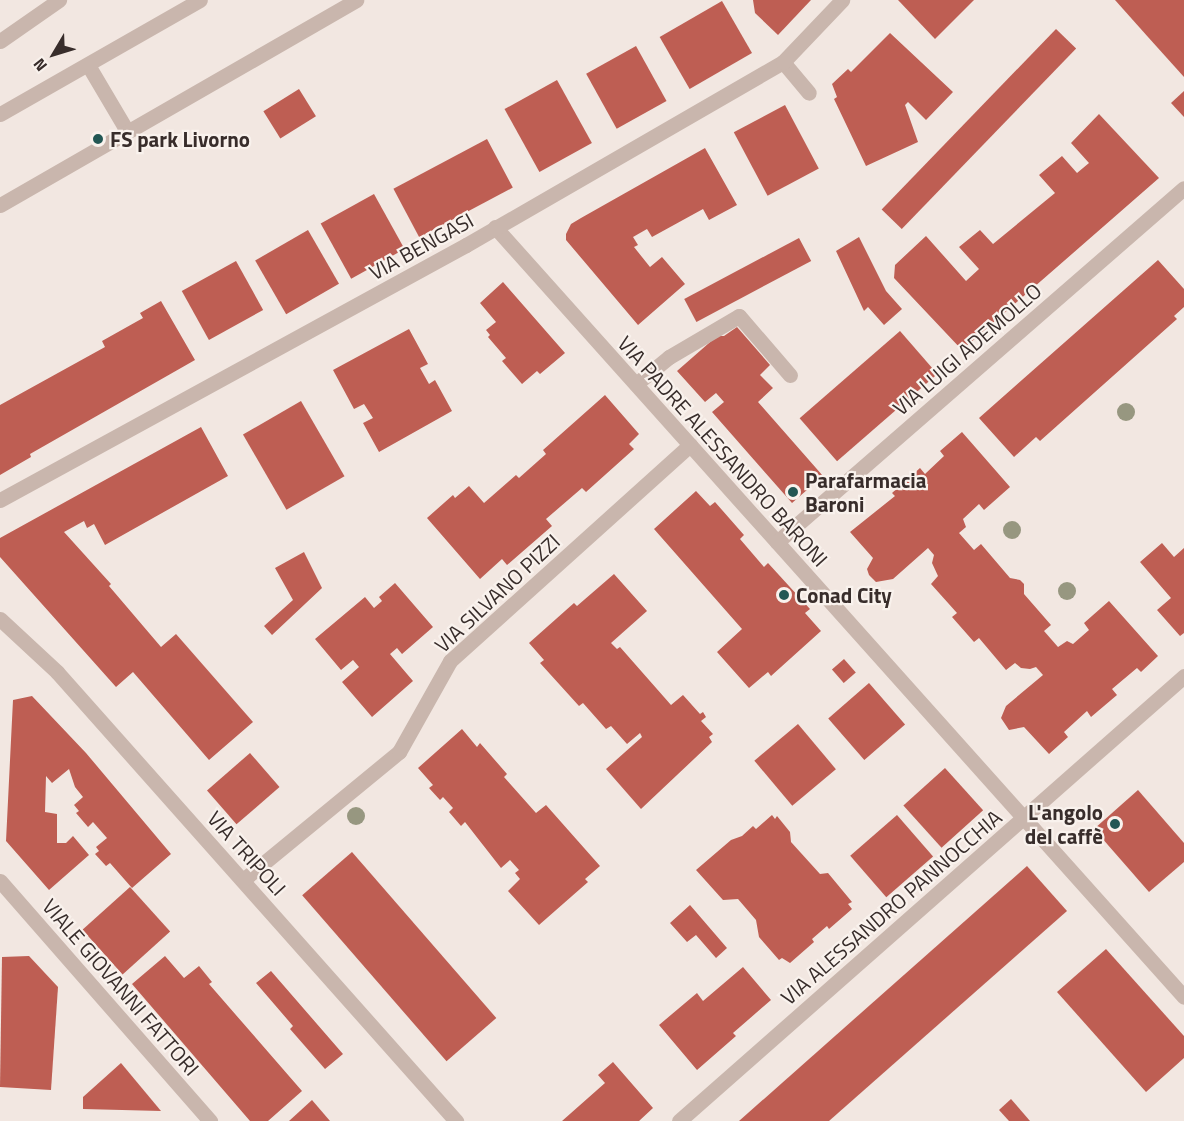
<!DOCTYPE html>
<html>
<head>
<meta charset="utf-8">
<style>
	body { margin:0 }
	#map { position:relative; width:1184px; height:1121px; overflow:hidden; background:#f2e7e1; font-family:"Titillium Web",sans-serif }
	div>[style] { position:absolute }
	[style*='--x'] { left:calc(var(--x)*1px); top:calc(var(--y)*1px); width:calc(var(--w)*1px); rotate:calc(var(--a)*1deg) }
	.building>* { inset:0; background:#be5e53; transform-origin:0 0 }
	.lane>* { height:15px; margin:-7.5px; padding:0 7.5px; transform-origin:7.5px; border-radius:7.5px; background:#c9b6ad }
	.street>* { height:15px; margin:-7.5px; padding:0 7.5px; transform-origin:7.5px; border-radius:7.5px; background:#c9b6ad }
	.trees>* { width:18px; height:18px; margin:-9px; border-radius:50%; background:#979780 }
	.dots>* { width:16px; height:16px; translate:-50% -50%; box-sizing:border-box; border:3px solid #f9f2ed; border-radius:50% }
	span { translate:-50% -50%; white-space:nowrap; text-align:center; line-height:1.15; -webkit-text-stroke:4.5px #f9f2ed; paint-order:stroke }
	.poi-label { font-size:21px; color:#382d2b; font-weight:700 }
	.left { translate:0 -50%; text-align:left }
	.right { translate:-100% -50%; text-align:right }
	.street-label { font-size:21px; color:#382d2b }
	.north { position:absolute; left:24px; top:24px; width:60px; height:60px; -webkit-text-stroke:4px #f9f2ed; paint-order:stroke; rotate:232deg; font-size:16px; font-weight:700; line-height:24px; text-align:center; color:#382d2b }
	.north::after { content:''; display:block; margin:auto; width:21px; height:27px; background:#382d2b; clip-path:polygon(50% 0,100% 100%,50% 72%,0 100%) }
</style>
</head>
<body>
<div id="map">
	<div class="building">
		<div style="clip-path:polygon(753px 0,811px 0,778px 35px,755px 13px)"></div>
		<div style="clip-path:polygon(898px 0,974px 0,935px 39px)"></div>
		<div style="clip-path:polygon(1115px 0,1184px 0,1184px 77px,1148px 37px)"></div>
		<div style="left:722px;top:1px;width:60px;height:72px;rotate:60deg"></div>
		<div style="left:1056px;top:29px;width:28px;height:251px;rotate:44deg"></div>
		<div style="clip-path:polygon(890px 33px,953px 92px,926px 120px,908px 102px,905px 105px,918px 142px,866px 166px,834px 99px,837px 97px,832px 84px,848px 69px,851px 72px)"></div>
		<div style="left:636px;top:46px;width:63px;height:57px;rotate:61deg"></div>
		<div style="left:557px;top:80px;width:72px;height:60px;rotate:61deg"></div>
		<div style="left:299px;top:89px;width:32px;height:42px;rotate:58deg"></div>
		<div style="clip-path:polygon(1184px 91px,1184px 117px,1171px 103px)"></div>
		<div style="left:785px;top:105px;width:72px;height:58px;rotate:62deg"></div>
		<div style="clip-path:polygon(1099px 114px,1159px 178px,962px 350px,894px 278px,895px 265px,926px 236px,966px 281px,979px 269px,959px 247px,980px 230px,993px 244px,1055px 193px,1039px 175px,1062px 156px,1077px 173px,1089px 163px,1071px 143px)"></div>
		<div style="left:487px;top:139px;width:55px;height:106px;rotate:62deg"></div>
		<div style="clip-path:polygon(705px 148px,737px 205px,709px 220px,703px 209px,652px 237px,647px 229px,633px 237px,638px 245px,634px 247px,650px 267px,662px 257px,685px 284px,638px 325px,566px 240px,566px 234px,571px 224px,581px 218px)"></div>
		<div style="left:374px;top:194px;width:63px;height:61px;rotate:61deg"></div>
		<div style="left:308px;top:230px;width:62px;height:61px;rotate:60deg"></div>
		<div style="clip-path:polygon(859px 237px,886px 291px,902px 309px,884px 325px,868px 307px,864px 311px,836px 251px)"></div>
		<div style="left:799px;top:238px;width:26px;height:130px;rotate:62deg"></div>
		<div style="clip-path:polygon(1158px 260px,1184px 289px,1184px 307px,1174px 316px,1177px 319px,1040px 441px,1036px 437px,1014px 457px,979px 418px)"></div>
		<div style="left:236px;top:261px;width:56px;height:62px;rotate:61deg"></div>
		<div style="clip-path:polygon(503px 282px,565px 353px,540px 374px,537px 371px,522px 384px,502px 361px,506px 358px,488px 337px,490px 335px,486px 330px,496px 322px,480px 303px)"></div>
		<div style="clip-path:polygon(161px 301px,195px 360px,30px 454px,31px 457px,0 475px,0 405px,105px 347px,102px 341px,143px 318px,140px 313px)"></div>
		<div style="clip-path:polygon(737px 327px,770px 365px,760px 375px,773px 388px,758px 402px,823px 476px,792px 503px,712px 412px,724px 402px,716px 393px,705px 402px,677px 371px,717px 336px,724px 336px)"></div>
		<div style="clip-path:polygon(409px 329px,428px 364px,420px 368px,429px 384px,435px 380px,452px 411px,379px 452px,363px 423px,373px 418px,364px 404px,354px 409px,333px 370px)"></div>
		<div style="left:900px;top:331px;width:57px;height:133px;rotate:49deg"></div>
		<div style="clip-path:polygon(605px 395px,639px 434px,629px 444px,634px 449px,586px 492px,582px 488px,546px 519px,552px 526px,507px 565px,502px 559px,480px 579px,427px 518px,453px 495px,455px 498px,469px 486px,484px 503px,516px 475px,519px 478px,546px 454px,543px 450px)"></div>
		<div style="left:301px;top:401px;width:87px;height:67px;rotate:60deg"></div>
		<div style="clip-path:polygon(201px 427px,228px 476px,105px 545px,94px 524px,87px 528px,84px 521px,64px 532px,111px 584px,109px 586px,161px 647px,176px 634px,253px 722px,209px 760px,133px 672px,116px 687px,0 557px,0 538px)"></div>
		<div style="clip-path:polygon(962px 432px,1010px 487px,984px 510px,979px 504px,963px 519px,966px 527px,959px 533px,974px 550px,981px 544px,1010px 578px,1020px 580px,1024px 584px,1024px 594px,1051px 625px,1044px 631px,1058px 647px,1067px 641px,1073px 644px,1089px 630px,1084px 623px,1109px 601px,1158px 656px,1141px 672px,1137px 668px,1112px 689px,1117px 695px,1091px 717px,1087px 711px,1064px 732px,1068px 737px,1049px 754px,1024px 727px,1009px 730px,1001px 718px,1006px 706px,1043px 675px,1036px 667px,1030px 669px,1021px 668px,1015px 663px,1006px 670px,979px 638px,974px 642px,952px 617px,957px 613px,931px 584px,938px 576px,932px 563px,934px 555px,928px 548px,893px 579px,876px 582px,869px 575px,867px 569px,873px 558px,850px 532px,895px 496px,892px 493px,920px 468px,925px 474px,944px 456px,940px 451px)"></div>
		<div style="clip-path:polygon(696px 491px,710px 506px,715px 502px,744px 535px,740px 539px,764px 567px,768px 563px,810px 609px,805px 613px,821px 631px,771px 676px,768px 672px,749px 688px,717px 652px,742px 629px,654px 529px)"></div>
		<div style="clip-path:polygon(1162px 543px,1174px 557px,1184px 548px,1184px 633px,1180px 636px,1157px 610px,1171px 598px,1140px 562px)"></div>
		<div style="clip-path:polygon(304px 552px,322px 588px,272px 635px,264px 626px,293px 600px,275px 568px)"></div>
		<div style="clip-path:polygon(614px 574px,647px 611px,611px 643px,617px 649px,620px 647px,671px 705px,683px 695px,700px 714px,703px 712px,706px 717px,701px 721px,713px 734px,709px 737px,712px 742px,641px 809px,606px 769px,642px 737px,640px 733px,627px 744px,611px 726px,606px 729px,583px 703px,579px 706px,540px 663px,544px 660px,529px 643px,574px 603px,577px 606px)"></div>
		<div style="clip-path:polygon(395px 583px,433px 627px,402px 654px,397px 648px,390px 654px,413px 681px,372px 717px,342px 682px,359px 667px,353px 660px,341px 670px,315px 639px,365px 597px,374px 608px,382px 601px,379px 597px)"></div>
		<div style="left:844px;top:659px;width:18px;height:16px;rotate:49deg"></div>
		<div style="left:869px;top:683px;width:55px;height:54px;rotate:49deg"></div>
		<div style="clip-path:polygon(32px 696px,86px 753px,171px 854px,132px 888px,110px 863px,106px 866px,95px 854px,99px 851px,96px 847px,107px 838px,93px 822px,88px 827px,76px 813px,79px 811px,74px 805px,83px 797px,75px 787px,69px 769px,52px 783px,46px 776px,45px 812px,57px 814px,57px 843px,66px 843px,73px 836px,89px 855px,49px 890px,6px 841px,13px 700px)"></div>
		<div style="left:798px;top:724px;width:59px;height:57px;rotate:50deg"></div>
		<div style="clip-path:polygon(462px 729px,477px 747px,480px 743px,507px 774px,504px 777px,536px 813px,546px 805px,600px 866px,585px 879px,588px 882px,539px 925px,508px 891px,520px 879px,515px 873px,519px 870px,510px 860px,501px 868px,465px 822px,461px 826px,449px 812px,453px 808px,443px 797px,440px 800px,429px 788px,433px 785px,418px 768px)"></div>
		<div style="left:250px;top:753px;width:45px;height:57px;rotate:49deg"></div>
		<div style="left:945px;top:768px;width:57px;height:56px;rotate:48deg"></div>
		<div style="clip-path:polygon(1138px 790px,1184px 843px,1184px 862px,1149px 892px,1094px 829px)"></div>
		<div style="clip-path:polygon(772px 815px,775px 819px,777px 816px,790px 832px,791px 842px,820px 874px,828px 873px,852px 902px,848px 904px,852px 909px,829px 929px,827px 926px,812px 939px,814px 942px,790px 963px,782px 958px,779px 960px,759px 937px,756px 920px,738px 899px,723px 900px,696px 870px,731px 840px,742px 836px,753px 826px,756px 829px)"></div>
		<div style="left:897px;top:815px;width:55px;height:62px;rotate:49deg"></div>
		<div style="left:352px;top:852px;width:220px;height:66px;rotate:49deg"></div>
		<div style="clip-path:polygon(1027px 866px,1067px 911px,829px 1121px,739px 1121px)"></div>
		<div style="left:130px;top:887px;width:60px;height:64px;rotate:48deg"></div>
		<div style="clip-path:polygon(690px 905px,727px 948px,716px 958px,696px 935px,687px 942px,670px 923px)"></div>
		<div style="clip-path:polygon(1106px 949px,1184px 1036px,1184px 1058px,1146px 1092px,1057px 992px)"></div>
		<div style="clip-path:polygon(29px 956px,58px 987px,51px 1090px,0 1087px,2px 957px)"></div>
		<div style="clip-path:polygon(165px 956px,184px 978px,199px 966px,212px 982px,209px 984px,302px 1091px,268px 1121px,250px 1121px,132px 984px)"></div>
		<div style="clip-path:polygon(743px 967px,771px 1000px,733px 1033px,736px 1036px,697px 1070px,659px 1025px,697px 993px,703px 1001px)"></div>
		<div style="clip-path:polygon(271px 971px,343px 1054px,325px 1069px,290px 1029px,293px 1026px,256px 983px)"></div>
		<div style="clip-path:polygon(613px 1062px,653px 1108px,639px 1121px,562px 1121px,605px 1083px,598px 1075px)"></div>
		<div style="clip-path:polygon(121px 1063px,161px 1111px,83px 1109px,83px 1097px)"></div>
		<div style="clip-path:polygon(1011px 1099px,1030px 1121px,1009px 1121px,999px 1110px)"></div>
		<div style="clip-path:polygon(312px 1100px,330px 1121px,289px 1121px)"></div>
	</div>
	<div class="lane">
		<div style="--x:0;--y:41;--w:72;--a:-34.8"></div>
		<div style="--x:783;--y:62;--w:40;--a:50"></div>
		<div style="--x:88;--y:65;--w:77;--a:59.4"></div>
		<div style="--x:0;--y:114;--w:230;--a:-29.7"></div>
		<div style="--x:0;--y:205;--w:411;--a:-29.9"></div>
		<div style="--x:636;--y:384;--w:43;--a:-39.3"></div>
		<div style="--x:669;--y:357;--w:81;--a:-30.4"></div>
		<div style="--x:739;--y:316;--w:78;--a:49.2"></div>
	</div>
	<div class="street">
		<div style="--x:495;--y:227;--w:1033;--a:48.18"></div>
		<div style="--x:0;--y:500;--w:531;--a:-28.69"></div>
		<div style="--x:466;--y:245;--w:366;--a:-30"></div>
		<div style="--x:783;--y:62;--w:86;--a:-46.4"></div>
		<div style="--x:777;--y:542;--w:539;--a:-41.02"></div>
		<div style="--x:0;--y:619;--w:78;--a:42.9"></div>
		<div style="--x:57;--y:672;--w:601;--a:48.37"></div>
		<div style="--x:243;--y:880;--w:202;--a:-39.4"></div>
		<div style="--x:399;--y:752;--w:104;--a:-60.7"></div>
		<div style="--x:450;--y:661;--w:323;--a:-42"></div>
		<div style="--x:0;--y:881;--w:319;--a:48.8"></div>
		<div style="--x:679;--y:1121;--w:673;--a:-41.39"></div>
	</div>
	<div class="trees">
		<div style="left:1126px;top:412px"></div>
		<div style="left:1012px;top:530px"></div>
		<div style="left:1067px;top:591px"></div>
		<div style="left:356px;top:816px"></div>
	</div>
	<div class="dots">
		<div style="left:98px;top:139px;background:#235754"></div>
		<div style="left:793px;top:492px;background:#235754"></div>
		<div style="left:784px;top:595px;background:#235754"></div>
		<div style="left:1115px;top:824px;background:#235754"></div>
	</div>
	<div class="poi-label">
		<span class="left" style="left:110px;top:139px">FS park Livorno</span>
		<span class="left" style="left:805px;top:492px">Parafarmacia<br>Baroni</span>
		<span class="left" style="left:796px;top:595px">Conad City</span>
		<span class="right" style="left:1103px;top:824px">L'angolo<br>del caffè</span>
	</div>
	<div class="street-label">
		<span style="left:421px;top:246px;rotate:-29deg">VIA BENGASI</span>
		<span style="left:967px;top:349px;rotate:-41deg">VIA LUIGI ADEMOLLO</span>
		<span style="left:723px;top:451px;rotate:48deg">VIA PADRE ALESSANDRO BARONI</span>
		<span style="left:497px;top:593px;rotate:-43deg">VIA SILVANO PIZZI</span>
		<span style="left:247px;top:853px;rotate:48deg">VIA TRIPOLI</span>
		<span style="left:891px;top:907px;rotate:-41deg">VIA ALESSANDRO PANNOCCHIA</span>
		<span style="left:121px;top:987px;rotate:49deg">VIALE GIOVANNI FATTORI</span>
	</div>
	<div class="north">N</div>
</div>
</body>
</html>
